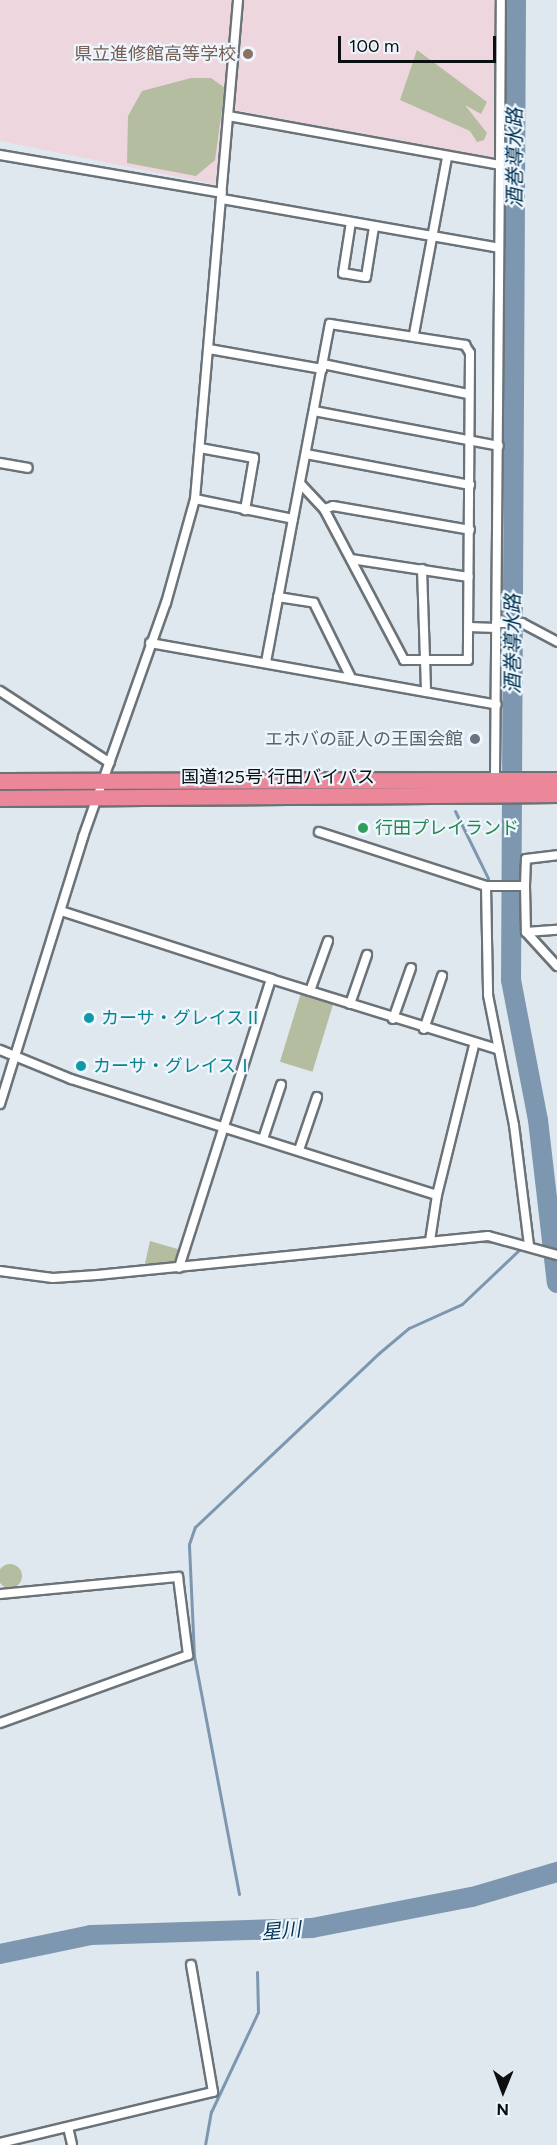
<!DOCTYPE html>
<html>
<head>
<meta charset="utf-8">
<style>
	body { margin:0 }
	#map { position:relative; width:557px; height:2145px; overflow:hidden; background:#e0e8ef; font-family:Figtree,"Noto Sans JP",sans-serif }
	div>[style] { position:absolute }
	[style*='--x'] { left:calc(var(--x)*1px); top:calc(var(--y)*1px); width:calc(var(--w)*1px); rotate:calc(var(--a)*1deg) }
	.education>* { inset:0; background:#eed6df }
	.green>* { inset:0; background:#b4bd9f; transform-origin:0 0 }
	.round { border-radius:50% }
	.stream>* { height:3px; margin:-1.5px; padding:0 1.5px; transform-origin:1.5px; border-radius:1.5px; background:#7c97af }
	.river>* { height:20px; margin:-10px; padding:0 10px; transform-origin:10px; border-radius:10px; background:#7c97af }
	.roads { filter:drop-shadow(2px 0 #6b7378) drop-shadow(-2px 0 #6b7378) drop-shadow(0 2px #6b7378) drop-shadow(0 -2px #6b7378) }
	.minor>* { height:8px; margin:-4px; padding:0 4px; transform-origin:4px; border-radius:4px; background:#fff }
	.trunk>* { height:15px; margin:-7.5px; padding:0 7.5px; transform-origin:7.5px; border-radius:7.5px; background:#eb8798 }
	.dots>* { width:16px; height:16px; translate:-50% -50%; box-sizing:border-box; border:3px solid #edf6fc; border-radius:50% }
	span { translate:-50% -50%; white-space:nowrap; text-align:center; line-height:1.15; -webkit-text-stroke:4.5px #edf6fc; paint-order:stroke }
	.education-label { font-size:18px; color:#785e54 }
	.right { translate:-100% -50%; text-align:right }
	.worship-label { font-size:18px; color:#5b616d }
	.street-label { font-size:18px; color:#0c0f11 }
	.leisure-label { font-size:18px; color:#27864d }
	.left { translate:0 -50%; text-align:left }
	.culture-label { font-size:18px; color:#0d838f }
	.water-label { font-size:20px; color:#023253; font-style:italic }
	.north { position:absolute; left:473px; top:2061px; width:60px; height:60px; -webkit-text-stroke:4px #edf6fc; paint-order:stroke; rotate:181deg; font-size:16px; font-weight:700; line-height:24px; text-align:center; color:#0c0f11 }
	.north::after { content:''; display:block; margin:auto; width:21px; height:27px; background:#0c0f11; clip-path:polygon(50% 0,100% 100%,50% 72%,0 100%) }
	.scale { position:absolute; left:338px; top:36px; width:158px; height:27px; box-sizing:border-box; border:3px solid #0c0f11; border-top:0; padding-left:8px; font-size:18px; line-height:21px; white-space:nowrap; color:#0c0f11; -webkit-text-stroke:4px #edf6fc; paint-order:stroke }
</style>
</head>
<body>
<div id="map">
	<div class="education">
		<div style="clip-path:polygon(0 0,497px 0,495px 159px,225px 108px,218px 185px,0 141px)"></div>
	</div>
	<div class="green">
		<div style="clip-path:polygon(417px 50px,487px 102px,481px 114px,465px 105px,487px 133px,484px 140px,477px 142px,470px 131px,400px 100px)"></div>
		<div style="clip-path:polygon(191px 78px,211px 78px,225px 88px,215px 160px,196px 176px,127px 163px,128px 116px,142px 91px)"></div>
		<div style="left:301px;top:993px;width:34px;height:72px;rotate:17deg"></div>
		<div style="clip-path:polygon(150px 1241px,181px 1250px,176px 1265px,144px 1268px)"></div>
		<div class="round" style="left:-2px;top:1564px;width:24px;height:24px"></div>
	</div>
	<div class="stream">
		<div style="--x:455;--y:811;--w:75;--a:63.8"></div>
		<div style="--x:519;--y:1130;--w:107;--a:83"></div>
		<div style="--x:482;--y:1241;--w:14;--a:4"></div>
		<div style="--x:115;--y:1277;--w:302;--a:-5.7"></div>
		<div style="--x:52;--y:1282;--w:15;--a:-4"></div>
		<div style="--x:239;--y:1894;--w:242;--a:-100.7"></div>
		<div style="--x:194;--y:1656;--w:112;--a:-92.6"></div>
		<div style="--x:189;--y:1544;--w:18;--a:-71"></div>
		<div style="--x:195;--y:1527;--w:253;--a:-43.4"></div>
		<div style="--x:379;--y:1353;--w:39;--a:-40"></div>
		<div style="--x:409;--y:1328;--w:58;--a:-24.4"></div>
		<div style="--x:462;--y:1304;--w:80;--a:-43.5"></div>
		<div style="--x:205;--y:2145;--w:34;--a:-80"></div>
		<div style="--x:211;--y:2112;--w:110;--a:-64.8"></div>
		<div style="--x:258;--y:2012;--w:40;--a:-91.4"></div>
	</div>
	<div class="river">
		<div style="--x:516;--y:0;--w:980;--a:90.29"></div>
		<div style="--x:511;--y:980;--w:143;--a:79.1"></div>
		<div style="--x:538;--y:1120;--w:164;--a:83.4"></div>
		<div style="--x:0;--y:1954;--w:93;--a:-11.8"></div>
		<div style="--x:91;--y:1935;--w:221;--a:-1.8"></div>
		<div style="--x:312;--y:1928;--w:163;--a:-11"></div>
		<div style="--x:472;--y:1897;--w:89;--a:-16.4"></div>
	</div>
	<div class="roads">
		<div class="minor">
			<div style="--x:228;--y:116;--w:276;--a:10.2"></div>
			<div style="--x:500;--y:165;--w:616;--a:90.47"></div>
			<div style="--x:0;--y:155;--w:225;--a:9.7"></div>
			<div style="--x:500;--y:165;--w:165;--a:-89.7"></div>
			<div style="--x:222;--y:199;--w:281;--a:10"></div>
			<div style="--x:351;--y:222;--w:52;--a:98.9"></div>
			<div style="--x:343;--y:273;--w:23;--a:10"></div>
			<div style="--x:366;--y:277;--w:51;--a:-80.9"></div>
			<div style="--x:414;--y:334;--w:180;--a:-79.4"></div>
			<div style="--x:209;--y:349;--w:115;--a:10"></div>
			<div style="--x:323;--y:364;--w:148;--a:11.7"></div>
			<div style="--x:314;--y:411;--w:188;--a:10.7"></div>
			<div style="--x:200;--y:448;--w:55;--a:10.5"></div>
			<div style="--x:254;--y:458;--w:53;--a:99.8"></div>
			<div style="--x:306;--y:454;--w:167;--a:10.7"></div>
			<div style="--x:0;--y:463;--w:28;--a:10"></div>
			<div style="--x:195;--y:499;--w:100;--a:11.5"></div>
			<div style="--x:324;--y:509;--w:9;--a:-18"></div>
			<div style="--x:333;--y:506;--w:139;--a:9.9"></div>
			<div style="--x:351;--y:559;--w:119;--a:8.7"></div>
			<div style="--x:422;--y:569;--w:123;--a:88.1"></div>
			<div style="--x:278;--y:597;--w:36;--a:9"></div>
			<div style="--x:314;--y:603;--w:84;--a:63.7"></div>
			<div style="--x:496;--y:623;--w:26;--a:0"></div>
			<div style="--x:522;--y:623;--w:40;--a:28"></div>
			<div style="--x:469;--y:627;--w:27;--a:2"></div>
			<div style="--x:150;--y:643;--w:352;--a:10.1"></div>
			<div style="--x:266;--y:662;--w:344;--a:-79.3"></div>
			<div style="--x:330;--y:324;--w:137;--a:8.8"></div>
			<div style="--x:465;--y:345;--w:9;--a:58"></div>
			<div style="--x:470;--y:353;--w:307;--a:90.4"></div>
			<div style="--x:468;--y:660;--w:64;--a:180"></div>
			<div style="--x:404;--y:660;--w:171;--a:-117.9"></div>
			<div style="--x:324;--y:509;--w:35;--a:-133"></div>
			<div style="--x:0;--y:691;--w:131;--a:33.2"></div>
			<div style="--x:319;--y:832;--w:176;--a:17.9"></div>
			<div style="--x:486;--y:886;--w:109;--a:88.9"></div>
			<div style="--x:488;--y:995;--w:133;--a:78.7"></div>
			<div style="--x:514;--y:1125;--w:122;--a:82.9"></div>
			<div style="--x:486;--y:886;--w:39;--a:0"></div>
			<div style="--x:525;--y:886;--w:46;--a:88.8"></div>
			<div style="--x:526;--y:932;--w:31;--a:-4"></div>
			<div style="--x:525;--y:886;--w:27;--a:-88"></div>
			<div style="--x:526;--y:859;--w:31;--a:-7"></div>
			<div style="--x:61;--y:911;--w:221;--a:17.9"></div>
			<div style="--x:271;--y:979;--w:303;--a:107.7"></div>
			<div style="--x:526;--y:932;--w:46;--a:47.6"></div>
			<div style="--x:271;--y:979;--w:237;--a:17.2"></div>
			<div style="--x:310;--y:991;--w:53;--a:-70.2"></div>
			<div style="--x:350;--y:1004;--w:52;--a:-70.9"></div>
			<div style="--x:393;--y:1019;--w:54;--a:-70.6"></div>
			<div style="--x:424;--y:1029;--w:56;--a:-71.2"></div>
			<div style="--x:0;--y:1050;--w:77;--a:22.2"></div>
			<div style="--x:71;--y:1079;--w:384;--a:17.6"></div>
			<div style="--x:437;--y:1195;--w:47;--a:98.7"></div>
			<div style="--x:0;--y:1104;--w:280;--a:-72.7"></div>
			<div style="--x:83;--y:837;--w:248;--a:-70.5"></div>
			<div style="--x:166;--y:603;--w:108;--a:-74.4"></div>
			<div style="--x:195;--y:499;--w:501;--a:-85.07"></div>
			<div style="--x:263;--y:1139;--w:57;--a:-71.6"></div>
			<div style="--x:299;--y:1150;--w:56;--a:-71.2"></div>
			<div style="--x:437;--y:1195;--w:154;--a:-76.1"></div>
			<div style="--x:0;--y:1271;--w:53;--a:7.5"></div>
			<div style="--x:53;--y:1278;--w:44;--a:-3.9"></div>
			<div style="--x:97;--y:1275;--w:393;--a:-5.7"></div>
			<div style="--x:488;--y:1236;--w:72;--a:15.4"></div>
			<div style="--x:0;--y:1594;--w:179;--a:-5.5"></div>
			<div style="--x:178;--y:1577;--w:79;--a:82.7"></div>
			<div style="--x:188;--y:1655;--w:200;--a:160.1"></div>
			<div style="--x:68;--y:2127;--w:18;--a:77"></div>
			<div style="--x:0;--y:2143;--w:219;--a:-13.5"></div>
			<div style="--x:213;--y:2092;--w:129;--a:-99.8"></div>
		</div>
		<div class="trunk">
			<div style="--x:0;--y:781;--w:557;--a:-0.1"></div>
			<div style="--x:0;--y:798;--w:557;--a:-0.41"></div>
		</div>
	</div>
	<div class="dots">
		<div style="left:248px;top:54px;background:#8d6e63"></div>
		<div style="left:475px;top:739px;background:#6b7280"></div>
		<div style="left:363px;top:828px;background:#2e9e5b"></div>
		<div style="left:89px;top:1018px;background:#0f9aa8"></div>
		<div style="left:81px;top:1066px;background:#0f9aa8"></div>
	</div>
	<div class="education-label">
		<span class="right" style="left:236px;top:54px">県立進修館高等学校</span>
	</div>
	<div class="worship-label">
		<span class="right" style="left:463px;top:739px">エホバの証人の王国会館</span>
	</div>
	<div class="street-label">
		<span style="left:278px;top:777px">国道125号 行田バイパス</span>
	</div>
	<div class="leisure-label">
		<span class="left" style="left:375px;top:828px">行田プレイランド</span>
	</div>
	<div class="culture-label">
		<span class="left" style="left:101px;top:1018px">カーサ・グレイスⅡ</span>
		<span class="left" style="left:93px;top:1066px">カーサ・グレイスⅠ</span>
	</div>
	<div class="water-label">
		<span style="left:515px;top:158px;rotate:-90deg">酒巻導水路</span>
		<span style="left:513px;top:644px;rotate:-90deg">酒巻導水路</span>
		<span style="left:281px;top:1931px;rotate:-5deg">星川</span>
	</div>
	<div class="north">N</div>
	<div class="scale">100 m</div>
</div>
</body>
</html>
